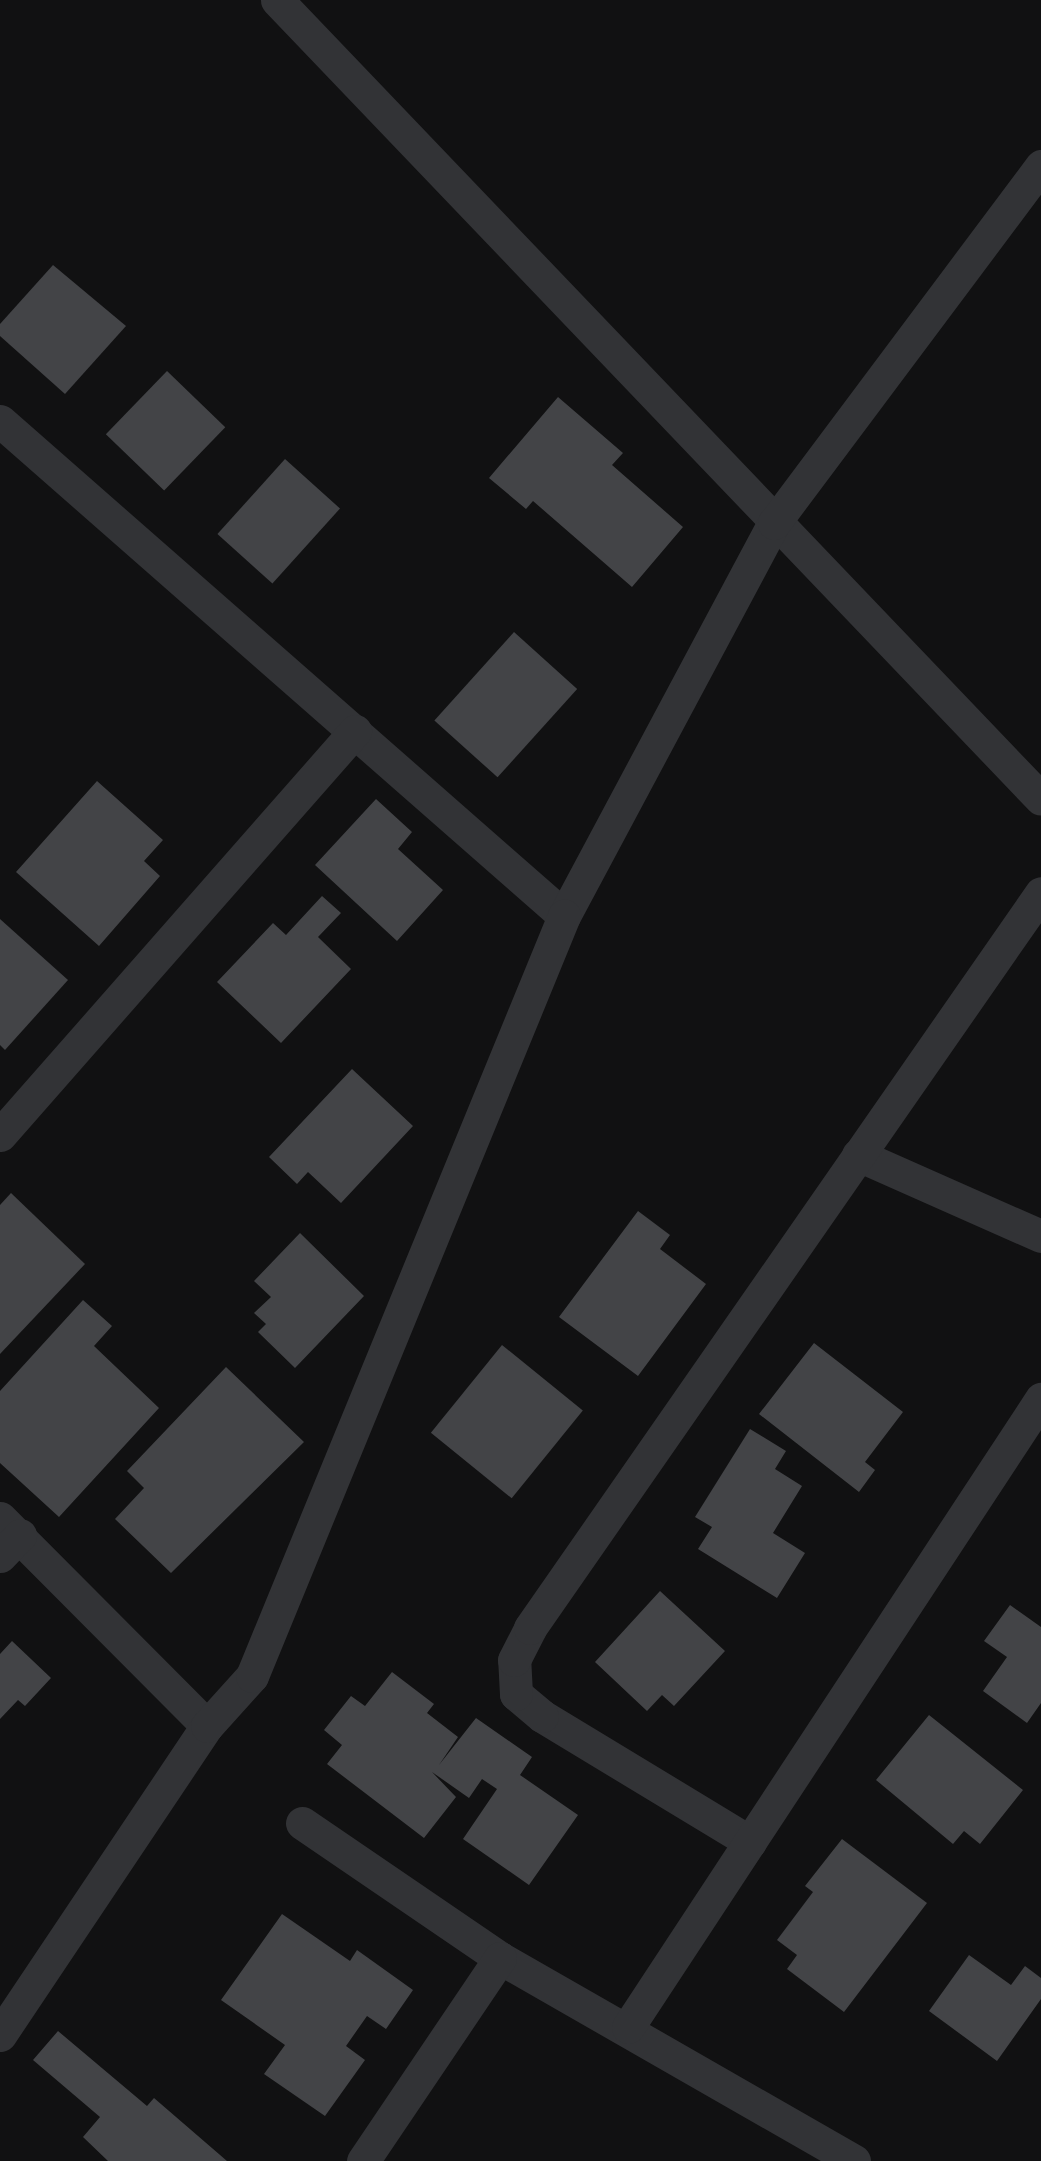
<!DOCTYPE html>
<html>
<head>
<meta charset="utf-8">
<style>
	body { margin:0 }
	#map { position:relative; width:1041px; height:2161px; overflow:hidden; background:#111112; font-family:Roboto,sans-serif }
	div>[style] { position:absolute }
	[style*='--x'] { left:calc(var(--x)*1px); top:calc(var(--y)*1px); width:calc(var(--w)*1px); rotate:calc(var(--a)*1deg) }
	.building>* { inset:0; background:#434447; transform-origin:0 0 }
	.minor>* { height:33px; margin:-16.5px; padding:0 16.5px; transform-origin:16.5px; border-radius:16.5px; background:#323336 }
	span { translate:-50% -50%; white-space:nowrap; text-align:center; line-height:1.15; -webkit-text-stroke:7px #0c0c0d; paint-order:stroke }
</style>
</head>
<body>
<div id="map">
	<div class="building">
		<div style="clip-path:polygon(53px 265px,126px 326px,65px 394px,0 336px,0 324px)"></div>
		<div style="left:167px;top:371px;width:81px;height:88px;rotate:44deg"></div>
		<div style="clip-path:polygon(558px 397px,623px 453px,612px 465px,683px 527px,632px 587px,533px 501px,526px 509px,489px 478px)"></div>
		<div style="left:285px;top:459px;width:74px;height:101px;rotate:42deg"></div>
		<div style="left:514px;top:632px;width:85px;height:119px;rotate:42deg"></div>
		<div style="clip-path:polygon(97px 781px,163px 840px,144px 861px,160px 876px,99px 946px,16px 872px)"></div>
		<div style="clip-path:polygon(376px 799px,412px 832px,398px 849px,443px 890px,397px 941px,315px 865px)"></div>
		<div style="clip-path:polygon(322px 896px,341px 913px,318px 937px,351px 969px,281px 1043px,217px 982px,273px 923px,286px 935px)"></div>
		<div style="clip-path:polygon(0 919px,68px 980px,5px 1050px,0 1045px)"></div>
		<div style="clip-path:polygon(352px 1069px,413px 1126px,341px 1203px,308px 1172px,297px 1184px,269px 1157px)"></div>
		<div style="clip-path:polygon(11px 1193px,85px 1264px,0 1354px,0 1205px)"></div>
		<div style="clip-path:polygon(638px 1211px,670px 1235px,660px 1249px,706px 1284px,638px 1376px,559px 1317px)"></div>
		<div style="clip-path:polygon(300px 1233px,364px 1296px,295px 1368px,258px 1332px,266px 1324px,254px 1313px,271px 1297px,254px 1281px)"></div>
		<div style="clip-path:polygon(83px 1300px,112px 1326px,94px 1346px,159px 1408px,59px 1517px,0 1463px,0 1391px)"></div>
		<div style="clip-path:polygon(814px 1343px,903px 1412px,865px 1462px,875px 1470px,859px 1492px,759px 1414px)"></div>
		<div style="left:502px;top:1345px;width:104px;height:113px;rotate:39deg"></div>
		<div style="clip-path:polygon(226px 1367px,304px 1442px,171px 1573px,115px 1519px,144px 1488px,127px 1471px)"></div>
		<div style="clip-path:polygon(750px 1429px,786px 1451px,775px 1469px,802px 1486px,773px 1533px,805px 1553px,777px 1598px,698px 1549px,712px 1527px,695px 1517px)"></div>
		<div style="clip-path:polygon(660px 1591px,725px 1651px,674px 1706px,662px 1695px,647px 1711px,595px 1662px)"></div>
		<div style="clip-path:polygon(1010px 1605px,1041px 1627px,1041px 1703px,1027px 1723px,983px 1691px,1007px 1657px,984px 1641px)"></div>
		<div style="clip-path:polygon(12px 1641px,51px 1678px,25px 1706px,18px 1700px,0 1719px,0 1654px)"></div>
		<div style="clip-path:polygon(392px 1672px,434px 1704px,427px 1713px,458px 1737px,439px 1765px,476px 1718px,532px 1757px,520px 1775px,578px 1815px,529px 1885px,463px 1839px,497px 1789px,482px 1779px,469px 1798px,432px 1772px,456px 1797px,424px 1838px,327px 1764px,342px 1745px,324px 1730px,351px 1696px,365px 1706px)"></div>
		<div style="clip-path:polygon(929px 1715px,1023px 1790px,980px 1844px,964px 1831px,953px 1844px,876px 1780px)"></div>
		<div style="clip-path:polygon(842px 1839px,927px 1903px,844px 2012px,787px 1969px,797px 1955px,777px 1940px,813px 1892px,805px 1886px)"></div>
		<div style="clip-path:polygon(282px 1914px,350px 1961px,357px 1950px,413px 1990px,386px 2029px,367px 2016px,346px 2046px,365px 2060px,325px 2116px,264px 2074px,285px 2045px,221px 2000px)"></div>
		<div style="clip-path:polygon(969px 1955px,1011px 1985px,1025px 1966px,1041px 1978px,1041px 1999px,997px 2061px,929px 2011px)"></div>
		<div style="clip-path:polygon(58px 2031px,147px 2106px,154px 2098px,227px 2161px,108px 2161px,83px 2137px,100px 2117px,33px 2060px)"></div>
	</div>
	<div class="minor">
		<div style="--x:277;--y:0;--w:1105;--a:46.28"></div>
		<div style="--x:0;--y:421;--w:750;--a:41.27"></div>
		<div style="--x:564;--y:916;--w:446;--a:-61.9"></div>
		<div style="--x:774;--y:523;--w:446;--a:-53.2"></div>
		<div style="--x:0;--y:1135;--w:538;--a:-48.69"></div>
		<div style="--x:858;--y:1155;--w:200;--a:23.9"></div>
		<div style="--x:0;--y:1518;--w:293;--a:45.1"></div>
		<div style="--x:0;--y:1556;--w:29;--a:-46"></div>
		<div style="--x:302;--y:1823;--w:240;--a:34.3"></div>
		<div style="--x:500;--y:1958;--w:408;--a:29.8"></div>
		<div style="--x:750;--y:1842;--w:243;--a:-148.8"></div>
		<div style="--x:542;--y:1716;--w:34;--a:-140"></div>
		<div style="--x:516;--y:1694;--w:34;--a:-93"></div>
		<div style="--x:514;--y:1660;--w:36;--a:-63"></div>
		<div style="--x:530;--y:1628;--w:895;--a:-55.19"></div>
		<div style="--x:628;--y:2027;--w:752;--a:-56.67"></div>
		<div style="--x:0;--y:2035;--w:372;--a:-56.2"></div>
		<div style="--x:207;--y:1726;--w:67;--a:-48"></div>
		<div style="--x:252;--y:1676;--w:822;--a:-67.68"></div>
		<div style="--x:363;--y:2161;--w:245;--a:-56"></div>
	</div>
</div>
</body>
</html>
